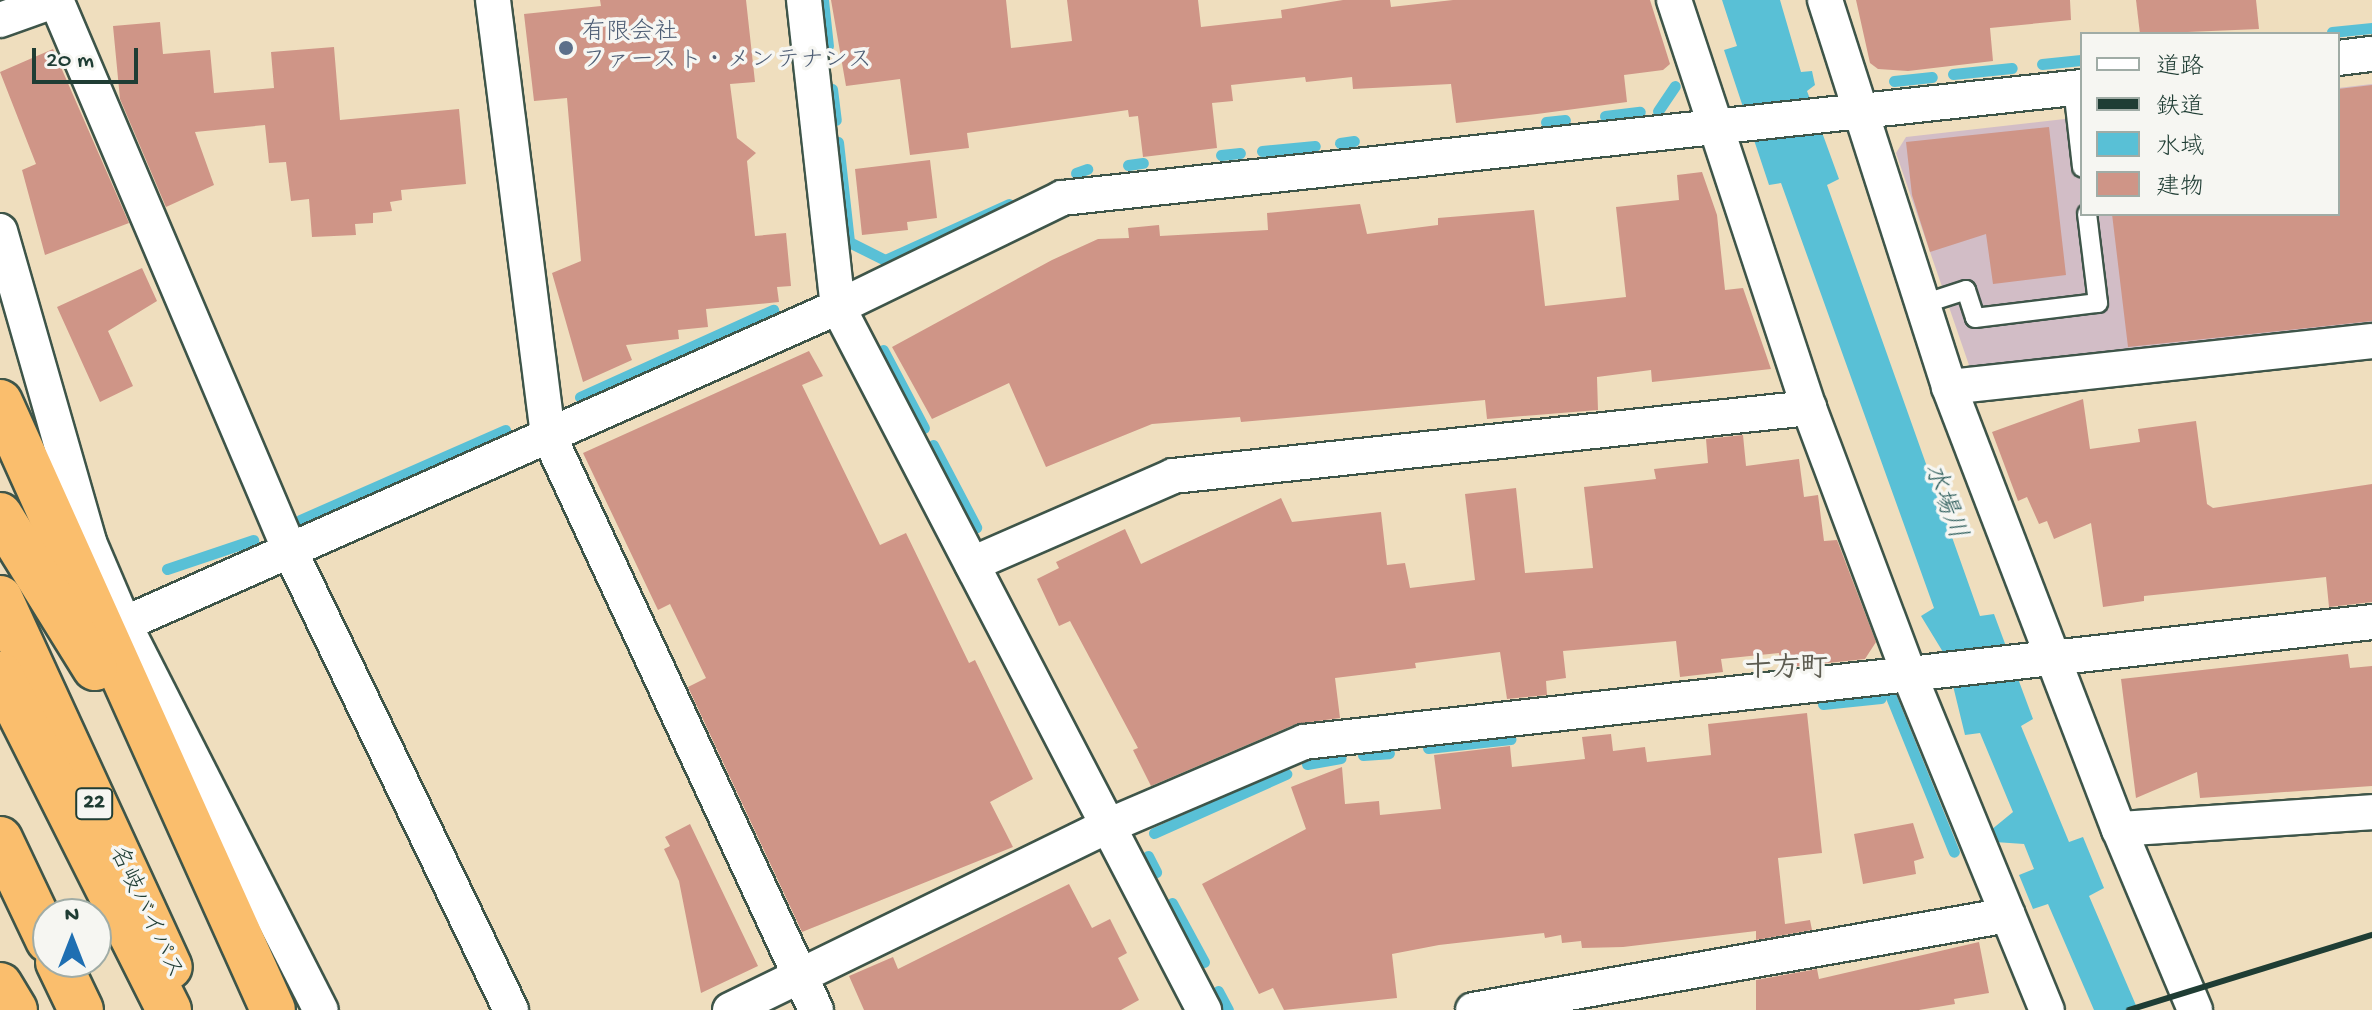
<!DOCTYPE html>
<html>
<head>
<meta charset="utf-8">
<style>
	body { margin:0 }
	#map { position:relative; width:2372px; height:1010px; overflow:hidden; background:#efdebe; font-family:"Gochi Hand","Klee One",sans-serif }
	div>[style] { position:absolute }
	[style*='--x'] { left:calc(var(--x)*1px); top:calc(var(--y)*1px); width:calc(var(--w)*1px); rotate:calc(var(--a)*1deg) }
	.industrial>* { inset:0; background:#d2bdc6 }
	.water>* { inset:0; background:#59c0d6 }
	.stream>* { height:11px; margin:-5.5px; padding:0 5.5px; transform-origin:5.5px; border-radius:5.5px; background:#59c0d6 }
	.building>* { inset:0; background:#cf9587 }
	.roads { filter:drop-shadow(2px 0 #3e5549) drop-shadow(-2px 0 #3e5549) drop-shadow(0 2px #3e5549) drop-shadow(0 -2px #3e5549) }
	.service>* { height:18px; margin:-9px; padding:0 9px; transform-origin:9px; border-radius:9px; background:#fff }
	.minor>* { height:34px; margin:-17px; padding:0 17px; transform-origin:17px; border-radius:17px; background:#fff }
	.trunk>* { height:44px; margin:-22px; padding:0 22px; transform-origin:22px; border-radius:22px; background:#fabe6d }
	.motorway>* { height:44px; margin:-22px; padding:0 22px; transform-origin:22px; border-radius:22px; background:#fabe6d }
	.rail>* { height:6px; margin:-3px; padding:0 3px; transform-origin:3px; border-radius:3px; background:#1f3d34 }
	.dots>* { width:22px; height:22px; translate:-50% -50%; box-sizing:border-box; border:4px solid #f6f6f2; border-radius:50% }
	span { translate:-50% -50%; white-space:nowrap; text-align:center; line-height:1.15; -webkit-text-stroke:7px #f6f6f2; paint-order:stroke }
	.shield-label span { padding:2px 6px; background:#f6f6f2; border:2px solid; border-radius:6px; -webkit-text-stroke-width:0 }
	.shield-label { font-size:22px; color:#1f3d34; font-weight:700 }
	.service-label { font-size:24px; color:#4e5e75 }
	.left { translate:0 -50%; text-align:left }
	.street-label { font-size:24px; color:#1f3d34 }
	.water-label { font-size:26px; color:#2e5e5c; font-style:italic }
	.quarter-label { font-size:28px; color:#5d5c51; font-weight:700 }
	.legend { position:absolute; left:2080px; top:32px; width:260px; height:184px; box-sizing:border-box; background:#f6f6f2; border:2px solid #a0aca6; margin:0; padding:10px 14px; list-style:none; font-size:24px; color:#1f3d34 }
	.legend li { display:flex; align-items:center; gap:16px; height:40px }
	.legend b { width:40px; border:2px solid #a0aca6 }
	.north { position:absolute; left:32px; top:898px; width:80px; height:80px; box-sizing:border-box; background:#f6f6f2; border:2px solid #a0aca6; border-radius:50%; rotate:0deg; font-size:22px; font-weight:700; line-height:32px; text-align:center; color:#1f3d34 }
	.north::after { content:''; display:block; margin:auto; width:28px; height:36px; background:#1f6fb2; clip-path:polygon(50% 0,100% 100%,50% 72%,0 100%) }
	.scale { position:absolute; left:32px; top:48px; width:106px; height:36px; box-sizing:border-box; border:4px solid #1f3d34; border-top:0; padding-left:10px; font-size:24px; line-height:28px; white-space:nowrap; color:#1f3d34; -webkit-text-stroke:6px #f6f6f2; paint-order:stroke }
</style>
</head>
<body>
<div id="map">
	<div class="industrial">
		<div style="clip-path:polygon(2372px 84px,2372px 328px,1970px 368px,1896px 153px,1906px 137px,2082px 117px,2082px 214px,2338px 214px,2338px 88px)"></div>
	</div>
	<div class="water">
		<div style="clip-path:polygon(1722px 0,1780px 0,1801px 72px,1812px 71px,1815px 85px,1807px 91px,1839px 179px,1827px 185px,1980px 616px,1994px 614px,2033px 719px,2021px 726px,2069px 842px,2083px 837px,2104px 888px,2089px 896px,2138px 1010px,2094px 1010px,2048px 904px,2033px 909px,2019px 875px,2034px 869px,2024px 844px,1995px 842px,1991px 830px,2013px 812px,1980px 733px,1965px 735px,1946px 657px,1921px 616px,1934px 608px,1781px 183px,1769px 185px,1724px 50px,1737px 46px)"></div>
	</div>
	<div class="stream">
		<div style="--x:823;--y:0;--w:46;--a:83.8"></div>
		<div style="--x:2332;--y:32;--w:40;--a:-5.7"></div>
		<div style="--x:2042;--y:64;--w:39;--a:-6"></div>
		<div style="--x:1953;--y:74;--w:59;--a:-5.8"></div>
		<div style="--x:1894;--y:81;--w:38;--a:-6"></div>
		<div style="--x:832;--y:89;--w:31;--a:83"></div>
		<div style="--x:1658;--y:111;--w:30;--a:-56"></div>
		<div style="--x:1605;--y:116;--w:35;--a:-7"></div>
		<div style="--x:1546;--y:122;--w:19;--a:-6"></div>
		<div style="--x:838;--y:142;--w:101;--a:83.7"></div>
		<div style="--x:849;--y:242;--w:40;--a:26.6"></div>
		<div style="--x:885;--y:260;--w:136;--a:-24.3"></div>
		<div style="--x:1340;--y:143;--w:14;--a:-8"></div>
		<div style="--x:1262;--y:151;--w:53;--a:-5.4"></div>
		<div style="--x:1221;--y:155;--w:19;--a:-6"></div>
		<div style="--x:1128;--y:165;--w:15;--a:-8"></div>
		<div style="--x:1076;--y:173;--w:12;--a:-20"></div>
		<div style="--x:883;--y:350;--w:88;--a:62.3"></div>
		<div style="--x:580;--y:397;--w:212;--a:-24.3"></div>
		<div style="--x:933;--y:445;--w:93;--a:62.3"></div>
		<div style="--x:300;--y:520;--w:224;--a:-23.7"></div>
		<div style="--x:167;--y:569;--w:91;--a:-18.6"></div>
		<div style="--x:1891;--y:697;--w:167;--a:67.9"></div>
		<div style="--x:1823;--y:704;--w:58;--a:-5.9"></div>
		<div style="--x:1428;--y:748;--w:83;--a:-6.2"></div>
		<div style="--x:1363;--y:755;--w:26;--a:-4"></div>
		<div style="--x:1307;--y:764;--w:34;--a:-10"></div>
		<div style="--x:1154;--y:833;--w:145;--a:-24.1"></div>
		<div style="--x:1148;--y:856;--w:18;--a:63"></div>
		<div style="--x:1172;--y:903;--w:67;--a:61.5"></div>
		<div style="--x:1218;--y:991;--w:21;--a:62"></div>
	</div>
	<div class="building">
		<div style="clip-path:polygon(600px 0,746px 0,755px 82px,730px 84px,737px 138px,756px 153px,747px 161px,755px 236px,786px 233px,791px 286px,777px 287px,779px 302px,706px 309px,708px 327px,678px 330px,679px 339px,626px 345px,632px 360px,583px 382px,552px 273px,581px 261px,567px 98px,534px 101px,524px 14px,601px 6px)"></div>
		<div style="clip-path:polygon(831px 0,1006px 0,1011px 48px,1072px 41px,1067px 0,1198px 0,1201px 27px,1282px 18px,1281px 10px,1343px 0,1390px 0,1391px 7px,1453px 0,1650px 0,1670px 64px,1663px 70px,1624px 75px,1627px 102px,1537px 114px,1456px 123px,1451px 84px,1353px 89px,1352px 77px,1306px 82px,1305px 77px,1231px 85px,1233px 101px,1212px 103px,1217px 148px,1143px 157px,1138px 116px,1129px 117px,1128px 110px,967px 133px,969px 148px,910px 155px,900px 79px,846px 86px)"></div>
		<div style="clip-path:polygon(1856px 0,2070px 0,2071px 20px,1990px 28px,1993px 61px,1908px 71px,1878px 69px,1870px 63px)"></div>
		<div style="clip-path:polygon(2136px 0,2256px 0,2259px 29px,2140px 34px)"></div>
		<div style="clip-path:polygon(160px 22px,163px 54px,210px 50px,214px 93px,274px 88px,271px 52px,334px 47px,340px 120px,459px 109px,466px 184px,401px 190px,402px 200px,390px 202px,392px 211px,373px 213px,373px 223px,355px 224px,356px 235px,312px 237px,309px 199px,291px 201px,286px 162px,269px 163px,265px 125px,195px 132px,214px 185px,166px 207px,120px 99px,113px 26px)"></div>
		<div style="clip-path:polygon(53px 49px,129px 223px,45px 255px,22px 170px,36px 164px,0 72px)"></div>
		<div style="clip-path:polygon(2372px 85px,2372px 321px,2128px 347px,2112px 214px,2338px 214px,2338px 89px)"></div>
		<div style="clip-path:polygon(2049px 127px,2066px 275px,1993px 284px,1986px 234px,1930px 252px,1912px 195px,1906px 142px)"></div>
		<div style="clip-path:polygon(930px 160px,937px 218px,907px 222px,908px 230px,862px 235px,855px 169px)"></div>
		<div style="clip-path:polygon(1702px 172px,1717px 215px,1725px 290px,1743px 288px,1771px 369px,1652px 382px,1651px 370px,1597px 377px,1598px 410px,1487px 419px,1485px 400px,1241px 422px,1240px 417px,1152px 424px,1046px 467px,1009px 383px,932px 419px,892px 347px,1052px 260px,1098px 239px,1129px 238px,1128px 228px,1159px 225px,1160px 236px,1268px 230px,1267px 213px,1360px 204px,1367px 234px,1438px 225px,1438px 218px,1534px 210px,1545px 306px,1626px 297px,1616px 207px,1679px 200px,1677px 175px)"></div>
		<div style="clip-path:polygon(142px 268px,157px 301px,108px 331px,133px 386px,100px 402px,57px 307px)"></div>
		<div style="clip-path:polygon(809px 351px,823px 376px,802px 385px,880px 545px,906px 533px,969px 663px,975px 660px,1033px 779px,990px 802px,1013px 847px,802px 932px,688px 687px,706px 678px,670px 604px,658px 610px,583px 453px)"></div>
		<div style="clip-path:polygon(2083px 399px,2090px 449px,2140px 442px,2138px 429px,2196px 421px,2207px 504px,2213px 508px,2372px 484px,2372px 602px,2329px 607px,2326px 577px,2144px 596px,2144px 601px,2103px 607px,2091px 523px,2054px 539px,2047px 521px,2039px 524px,2027px 497px,2018px 501px,1992px 432px)"></div>
		<div style="clip-path:polygon(1743px 435px,1746px 466px,1799px 459px,1804px 497px,1818px 495px,1824px 541px,1837px 540px,1876px 642px,1865px 659px,1781px 668px,1779px 653px,1721px 659px,1723px 672px,1680px 677px,1676px 641px,1563px 651px,1566px 678px,1546px 681px,1547px 695px,1507px 699px,1500px 652px,1415px 663px,1416px 668px,1335px 678px,1340px 718px,1296px 724px,1151px 786px,1133px 750px,1138px 748px,1070px 621px,1059px 626px,1037px 579px,1059px 568px,1056px 562px,1125px 529px,1141px 564px,1281px 498px,1292px 522px,1381px 512px,1387px 565px,1405px 563px,1410px 588px,1475px 580px,1465px 494px,1516px 488px,1525px 573px,1593px 568px,1584px 487px,1656px 479px,1654px 469px,1708px 463px,1706px 439px)"></div>
		<div style="clip-path:polygon(2348px 654px,2350px 668px,2372px 666px,2372px 786px,2200px 798px,2197px 772px,2136px 798px,2121px 679px)"></div>
		<div style="clip-path:polygon(1807px 713px,1822px 853px,1778px 858px,1785px 924px,1810px 920px,1812px 930px,1756px 940px,1756px 931px,1623px 947px,1582px 948px,1581px 941px,1562px 943px,1561px 935px,1545px 938px,1544px 933px,1439px 945px,1392px 954px,1397px 998px,1284px 1010px,1273px 988px,1259px 994px,1202px 884px,1306px 829px,1291px 787px,1342px 767px,1345px 804px,1379px 801px,1380px 815px,1441px 809px,1434px 755px,1510px 746px,1512px 767px,1585px 759px,1582px 737px,1611px 734px,1613px 751px,1645px 747px,1647px 762px,1711px 755px,1708px 724px)"></div>
		<div style="clip-path:polygon(1913px 823px,1924px 858px,1914px 861px,1916px 874px,1863px 884px,1854px 834px)"></div>
		<div style="clip-path:polygon(690px 824px,758px 966px,701px 993px,679px 881px,664px 849px,670px 846px,665px 837px)"></div>
		<div style="clip-path:polygon(1069px 884px,1092px 928px,1110px 919px,1127px 953px,1118px 958px,1139px 1000px,1121px 1010px,864px 1010px,849px 976px,893px 957px,898px 969px)"></div>
		<div style="clip-path:polygon(1979px 942px,1989px 993px,1954px 999px,1955px 1004px,1919px 1010px,1756px 1010px,1756px 980px,1817px 969px,1819px 979px)"></div>
	</div>
	<div class="roads">
		<div class="service">
			<div style="--x:2073;--y:88;--w:80;--a:83.5"></div>
			<div style="--x:1923;--y:304;--w:45;--a:-18"></div>
			<div style="--x:1966;--y:290;--w:29;--a:72"></div>
			<div style="--x:1975;--y:318;--w:124;--a:-7"></div>
			<div style="--x:2098;--y:303;--w:90;--a:-97"></div>
		</div>
		<div class="minor">
			<div style="--x:56;--y:0;--w:601;--a:66.98"></div>
			<div style="--x:291;--y:553;--w:507;--a:64.29"></div>
			<div style="--x:493;--y:0;--w:437;--a:82.8"></div>
			<div style="--x:548;--y:434;--w:635;--a:65.05"></div>
			<div style="--x:804;--y:0;--w:309;--a:83.7"></div>
			<div style="--x:838;--y:307;--w:793;--a:62.5"></div>
			<div style="--x:1674;--y:0;--w:430;--a:71.7"></div>
			<div style="--x:1809;--y:408;--w:284;--a:69.4"></div>
			<div style="--x:1909;--y:674;--w:363;--a:67.7"></div>
			<div style="--x:1825;--y:0;--w:406;--a:72.2"></div>
			<div style="--x:1949;--y:387;--w:474;--a:69"></div>
			<div style="--x:2119;--y:829;--w:196;--a:67.2"></div>
			<div style="--x:0;--y:20;--w:59;--a:-19.7"></div>
			<div style="--x:2338;--y:58;--w:34;--a:-7"></div>
			<div style="--x:0;--y:231;--w:323;--a:74"></div>
			<div style="--x:89;--y:542;--w:89;--a:66.9"></div>
			<div style="--x:124;--y:624;--w:433;--a:63"></div>
			<div style="--x:1949;--y:387;--w:425;--a:-6.2"></div>
			<div style="--x:972;--y:564;--w:219;--a:-23.6"></div>
			<div style="--x:1173;--y:476;--w:640;--a:-6.1"></div>
			<div style="--x:124;--y:624;--w:781;--a:-23.94"></div>
			<div style="--x:838;--y:307;--w:249;--a:-25.9"></div>
			<div style="--x:1062;--y:198;--w:1026;--a:-6.21"></div>
			<div style="--x:2119;--y:829;--w:254;--a:-3.8"></div>
			<div style="--x:730;--y:1010;--w:420;--a:-26"></div>
			<div style="--x:1108;--y:826;--w:213;--a:-23.2"></div>
			<div style="--x:1304;--y:742;--w:1075;--a:-6.41"></div>
			<div style="--x:1473;--y:1010;--w:543;--a:-10.07"></div>
		</div>
		<div class="trunk">
			<div style="--x:0;--y:598;--w:406;--a:65.3"></div>
		</div>
		<div class="motorway">
			<div style="--x:0;--y:402;--w:666;--a:65.82"></div>
			<div style="--x:0;--y:515;--w:180;--a:58.2"></div>
			<div style="--x:0;--y:674;--w:376;--a:63.3"></div>
			<div style="--x:0;--y:839;--w:112;--a:64.6"></div>
			<div style="--x:58;--y:962;--w:53;--a:64.4"></div>
			<div style="--x:0;--y:985;--w:29;--a:59"></div>
		</div>
	</div>
	<div class="rail">
		<div style="--x:2129;--y:1010;--w:254;--a:-17.2"></div>
	</div>
	<div class="dots">
		<div style="left:566px;top:48px;background:#5c6f8a"></div>
	</div>
	<div class="shield-label">
		<span style="left:94px;top:804px">22</span>
	</div>
	<div class="service-label">
		<span class="left" style="left:582px;top:48px">有限会社<br>ファースト・メンテナンス</span>
	</div>
	<div class="street-label">
		<span style="left:145px;top:913px;rotate:65deg">名岐バイパス</span>
	</div>
	<div class="water-label">
		<span style="left:1943px;top:502px;rotate:70deg">水場川</span>
	</div>
	<div class="quarter-label">
		<span style="left:1786px;top:670px">十方町</span>
	</div>
	<ul class="legend">
	<li><b style="height:10px;background:#fff"></b>道路</li>
	<li><b style="height:10px;background:#1f3d34"></b>鉄道</li>
	<li><b style="height:22px;background:#59c0d6"></b>水域</li>
	<li><b style="height:22px;background:#cf9587"></b>建物</li>
	</ul>
	<div class="north">N</div>
	<div class="scale">20 m</div>
</div>
</body>
</html>
